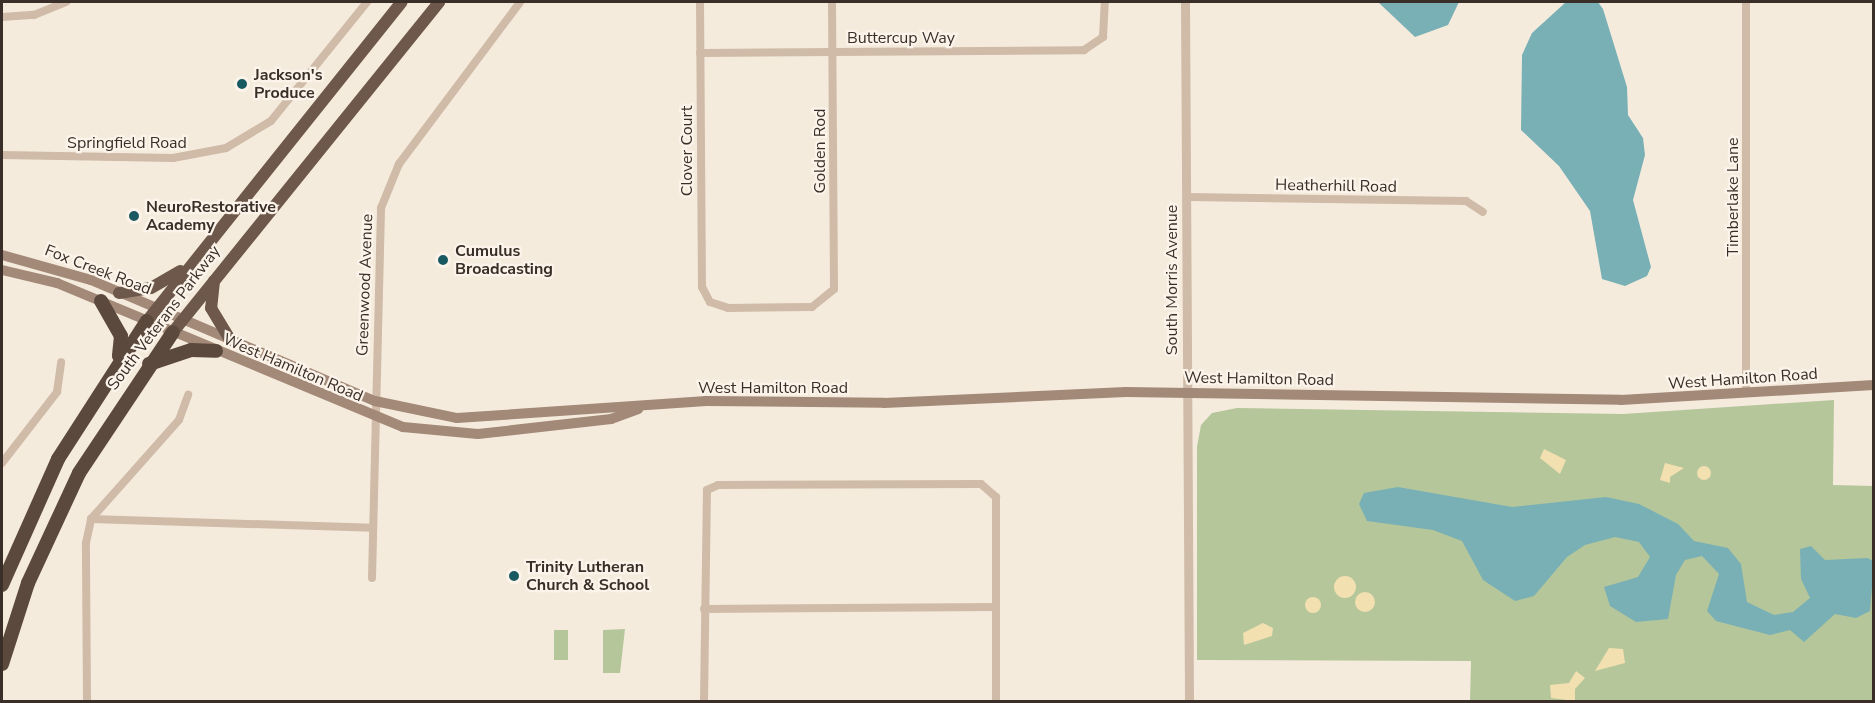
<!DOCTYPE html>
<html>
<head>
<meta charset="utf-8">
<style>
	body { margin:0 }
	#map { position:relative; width:1875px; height:703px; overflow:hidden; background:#f5ebdd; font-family:"Nunito Sans",sans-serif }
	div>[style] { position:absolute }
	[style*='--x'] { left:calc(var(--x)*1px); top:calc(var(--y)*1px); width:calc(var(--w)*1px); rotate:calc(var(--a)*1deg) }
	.green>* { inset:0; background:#b5c69b; transform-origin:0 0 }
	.sand>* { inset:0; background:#f3e0b0 }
	.round { border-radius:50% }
	.water>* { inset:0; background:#78b0b5 }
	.minor>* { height:8px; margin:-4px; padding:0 4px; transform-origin:4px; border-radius:4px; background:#cfbba7 }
	.tertiary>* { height:9px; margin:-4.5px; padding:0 4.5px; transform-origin:4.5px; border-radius:4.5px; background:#cfbba7 }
	.secondary>* { height:10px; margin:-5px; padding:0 5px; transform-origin:5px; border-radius:5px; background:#a38978 }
	.trunk>* { height:12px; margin:-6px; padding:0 6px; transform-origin:6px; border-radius:6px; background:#6d584b }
	.motorway>* { height:14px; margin:-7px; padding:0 7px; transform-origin:7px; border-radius:7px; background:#5c493e }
	.dots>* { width:16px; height:16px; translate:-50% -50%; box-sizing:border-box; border:3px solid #fcf4ea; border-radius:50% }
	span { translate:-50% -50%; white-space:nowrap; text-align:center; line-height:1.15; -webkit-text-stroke:4.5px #fcf4ea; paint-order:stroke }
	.street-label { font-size:16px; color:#3a2f28 }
	.poi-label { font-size:16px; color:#3a2f28; font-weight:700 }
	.left { translate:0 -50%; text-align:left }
	.frame { position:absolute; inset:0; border:3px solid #3a2f28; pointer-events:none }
</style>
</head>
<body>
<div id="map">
	<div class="green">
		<div style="clip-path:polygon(1834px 400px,1833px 485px,1873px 486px,1873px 701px,1470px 701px,1471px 661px,1197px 660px,1197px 447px,1201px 425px,1212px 413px,1237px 408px,1623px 414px)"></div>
		<div style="clip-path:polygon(625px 629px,620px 673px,603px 673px,603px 630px)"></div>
		<div style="left:554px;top:630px;width:14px;height:30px"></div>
	</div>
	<div class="sand">
		<div style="clip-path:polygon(1544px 449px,1566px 460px,1560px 474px,1540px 458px)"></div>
		<div style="clip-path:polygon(1665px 463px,1684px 468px,1670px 477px,1670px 483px,1660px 480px)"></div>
		<div class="round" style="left:1697px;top:466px;width:14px;height:14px"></div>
		<div class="round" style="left:1334px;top:576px;width:22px;height:22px"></div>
		<div class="round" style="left:1355px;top:592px;width:20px;height:20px"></div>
		<div class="round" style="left:1305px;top:597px;width:16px;height:16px"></div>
		<div style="clip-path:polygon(1263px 623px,1273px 628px,1272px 636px,1244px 645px,1243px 633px)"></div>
		<div style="clip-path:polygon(1609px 648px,1623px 649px,1625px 663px,1595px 671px)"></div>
		<div style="clip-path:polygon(1576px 671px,1585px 678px,1575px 689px,1575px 701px,1551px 698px,1550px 685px,1569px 683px)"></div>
	</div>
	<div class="water">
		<div style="clip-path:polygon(1378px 2px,1459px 2px,1448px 25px,1415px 37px)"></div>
		<div style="clip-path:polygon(1566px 2px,1598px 2px,1603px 9px,1627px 87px,1628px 115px,1643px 138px,1645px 155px,1633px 200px,1651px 267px,1647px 276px,1625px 286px,1602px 279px,1590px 211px,1559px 166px,1521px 130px,1522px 55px,1532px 33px)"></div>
		<div style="clip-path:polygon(1398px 487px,1512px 507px,1606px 497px,1639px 504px,1678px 524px,1694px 541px,1728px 548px,1741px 564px,1747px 602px,1774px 615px,1793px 612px,1810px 598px,1801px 579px,1800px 549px,1811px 546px,1825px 560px,1868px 558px,1874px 562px,1870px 611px,1856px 618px,1835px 614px,1804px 642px,1790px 630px,1770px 635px,1716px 621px,1707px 611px,1719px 574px,1702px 556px,1685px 560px,1676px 575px,1668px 619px,1636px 622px,1610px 606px,1604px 587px,1638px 577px,1650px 557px,1639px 542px,1615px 537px,1585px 545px,1567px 557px,1534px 596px,1515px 601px,1483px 580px,1462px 541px,1433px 530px,1367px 521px,1359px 504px,1364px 493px)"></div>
	</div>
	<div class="minor">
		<div style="--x:700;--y:2;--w:285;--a:89.6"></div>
		<div style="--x:702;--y:287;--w:17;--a:62"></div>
		<div style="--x:710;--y:302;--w:19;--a:18"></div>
		<div style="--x:728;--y:308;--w:84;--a:-0.7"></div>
		<div style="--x:812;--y:307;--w:28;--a:-39"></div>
		<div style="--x:834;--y:289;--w:287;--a:-90.4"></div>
		<div style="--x:1746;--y:2;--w:391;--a:90"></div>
		<div style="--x:2;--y:17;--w:32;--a:-4"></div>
		<div style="--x:34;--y:15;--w:35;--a:-22"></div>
		<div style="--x:700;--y:53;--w:384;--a:-0.4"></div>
		<div style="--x:1084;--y:50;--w:23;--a:-34"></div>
		<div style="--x:1103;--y:37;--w:35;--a:-87"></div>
		<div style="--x:2;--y:155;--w:171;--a:1"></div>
		<div style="--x:173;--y:158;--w:54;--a:-10.7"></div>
		<div style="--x:226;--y:148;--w:52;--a:-31"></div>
		<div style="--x:271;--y:121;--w:153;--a:-51.1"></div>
		<div style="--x:1187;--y:197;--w:279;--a:0.8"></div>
		<div style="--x:1466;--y:201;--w:20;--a:33"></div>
		<div style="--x:2;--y:463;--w:90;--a:-52.2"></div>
		<div style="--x:57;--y:392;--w:30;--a:-82"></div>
		<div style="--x:91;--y:519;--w:281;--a:1.8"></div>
		<div style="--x:372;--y:578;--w:370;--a:-88.6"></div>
		<div style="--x:381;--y:208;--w:48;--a:-67.8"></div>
		<div style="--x:399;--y:164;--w:202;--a:-53.2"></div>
		<div style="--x:704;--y:609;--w:292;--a:-0.4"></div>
		<div style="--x:87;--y:702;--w:159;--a:-90.4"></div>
		<div style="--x:86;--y:543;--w:25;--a:-78"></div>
		<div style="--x:91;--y:519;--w:132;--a:-48.4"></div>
		<div style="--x:179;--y:420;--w:27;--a:-70"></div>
		<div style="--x:704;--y:702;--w:212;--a:-89.2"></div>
		<div style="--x:707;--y:490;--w:12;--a:-24"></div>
		<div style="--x:718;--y:485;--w:263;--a:-0.2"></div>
		<div style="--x:981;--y:484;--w:20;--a:41"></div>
		<div style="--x:996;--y:497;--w:205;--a:90"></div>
	</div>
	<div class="tertiary">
		<div style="--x:1185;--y:2;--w:700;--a:89.67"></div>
	</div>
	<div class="secondary">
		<div style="--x:2;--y:255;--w:92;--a:15.7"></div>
		<div style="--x:91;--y:280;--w:309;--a:23.1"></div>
		<div style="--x:375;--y:401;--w:84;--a:11.7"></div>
		<div style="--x:457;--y:418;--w:250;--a:-3.9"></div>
		<div style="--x:706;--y:401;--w:178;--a:0.6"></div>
		<div style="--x:884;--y:403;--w:242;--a:-2.6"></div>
		<div style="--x:1126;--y:392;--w:495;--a:0.9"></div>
		<div style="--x:1621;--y:400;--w:253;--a:-3.4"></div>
		<div style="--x:2;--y:270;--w:57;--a:13.3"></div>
		<div style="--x:57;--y:283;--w:375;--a:22.6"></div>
		<div style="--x:403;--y:427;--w:75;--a:5.3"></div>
		<div style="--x:478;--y:434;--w:134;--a:-6.4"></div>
		<div style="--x:611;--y:419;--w:29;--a:-20"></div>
	</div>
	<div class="trunk">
		<div style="--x:214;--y:281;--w:27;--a:96"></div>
		<div style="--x:211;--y:308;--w:37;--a:59"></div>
		<div style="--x:119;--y:293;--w:32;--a:-9"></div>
		<div style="--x:151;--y:288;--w:34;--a:-30"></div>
		<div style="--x:147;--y:321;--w:408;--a:-51.4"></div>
		<div style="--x:173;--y:332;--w:424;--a:-51.1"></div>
	</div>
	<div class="motorway">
		<div style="--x:101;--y:301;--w:40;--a:60.3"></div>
		<div style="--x:121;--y:336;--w:20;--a:96"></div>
		<div style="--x:149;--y:364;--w:44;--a:-18.4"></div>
		<div style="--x:191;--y:350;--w:25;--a:2"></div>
		<div style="--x:2;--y:585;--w:138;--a:-66"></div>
		<div style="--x:58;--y:459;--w:164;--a:-57.2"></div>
		<div style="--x:2;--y:664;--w:85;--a:-72.2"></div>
		<div style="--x:28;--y:583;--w:121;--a:-65.1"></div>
		<div style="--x:79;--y:473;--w:169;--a:-56.3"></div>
	</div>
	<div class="dots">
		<div style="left:242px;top:84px;background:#195961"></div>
		<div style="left:134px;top:216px;background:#195961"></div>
		<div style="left:443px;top:260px;background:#195961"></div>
		<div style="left:514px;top:576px;background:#195961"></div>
	</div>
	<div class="street-label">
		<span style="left:901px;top:38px">Buttercup Way</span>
		<span style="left:127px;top:143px">Springfield Road</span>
		<span style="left:687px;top:151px;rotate:-90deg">Clover Court</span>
		<span style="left:820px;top:151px;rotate:-90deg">Golden Rod</span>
		<span style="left:1336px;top:186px;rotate:1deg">Heatherhill Road</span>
		<span style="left:1733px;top:197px;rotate:-90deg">Timberlake Lane</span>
		<span style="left:98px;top:270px;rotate:21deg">Fox Creek Road</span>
		<span style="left:1172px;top:280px;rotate:-90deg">South Morris Avenue</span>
		<span style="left:365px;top:285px;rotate:-88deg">Greenwood Avenue</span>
		<span style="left:164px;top:318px;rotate:-53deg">South Veterans Parkway</span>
		<span style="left:293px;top:368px;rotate:23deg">West Hamilton Road</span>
		<span style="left:1259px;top:379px;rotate:1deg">West Hamilton Road</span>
		<span style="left:1743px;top:379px;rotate:-4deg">West Hamilton Road</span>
		<span style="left:773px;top:388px">West Hamilton Road</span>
	</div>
	<div class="poi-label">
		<span class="left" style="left:254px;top:84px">Jackson's<br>Produce</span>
		<span class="left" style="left:146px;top:216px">NeuroRestorative<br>Academy</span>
		<span class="left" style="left:455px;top:260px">Cumulus<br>Broadcasting</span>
		<span class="left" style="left:526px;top:576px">Trinity Lutheran<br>Church &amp; School</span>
	</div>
	<div class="frame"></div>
</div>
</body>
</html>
